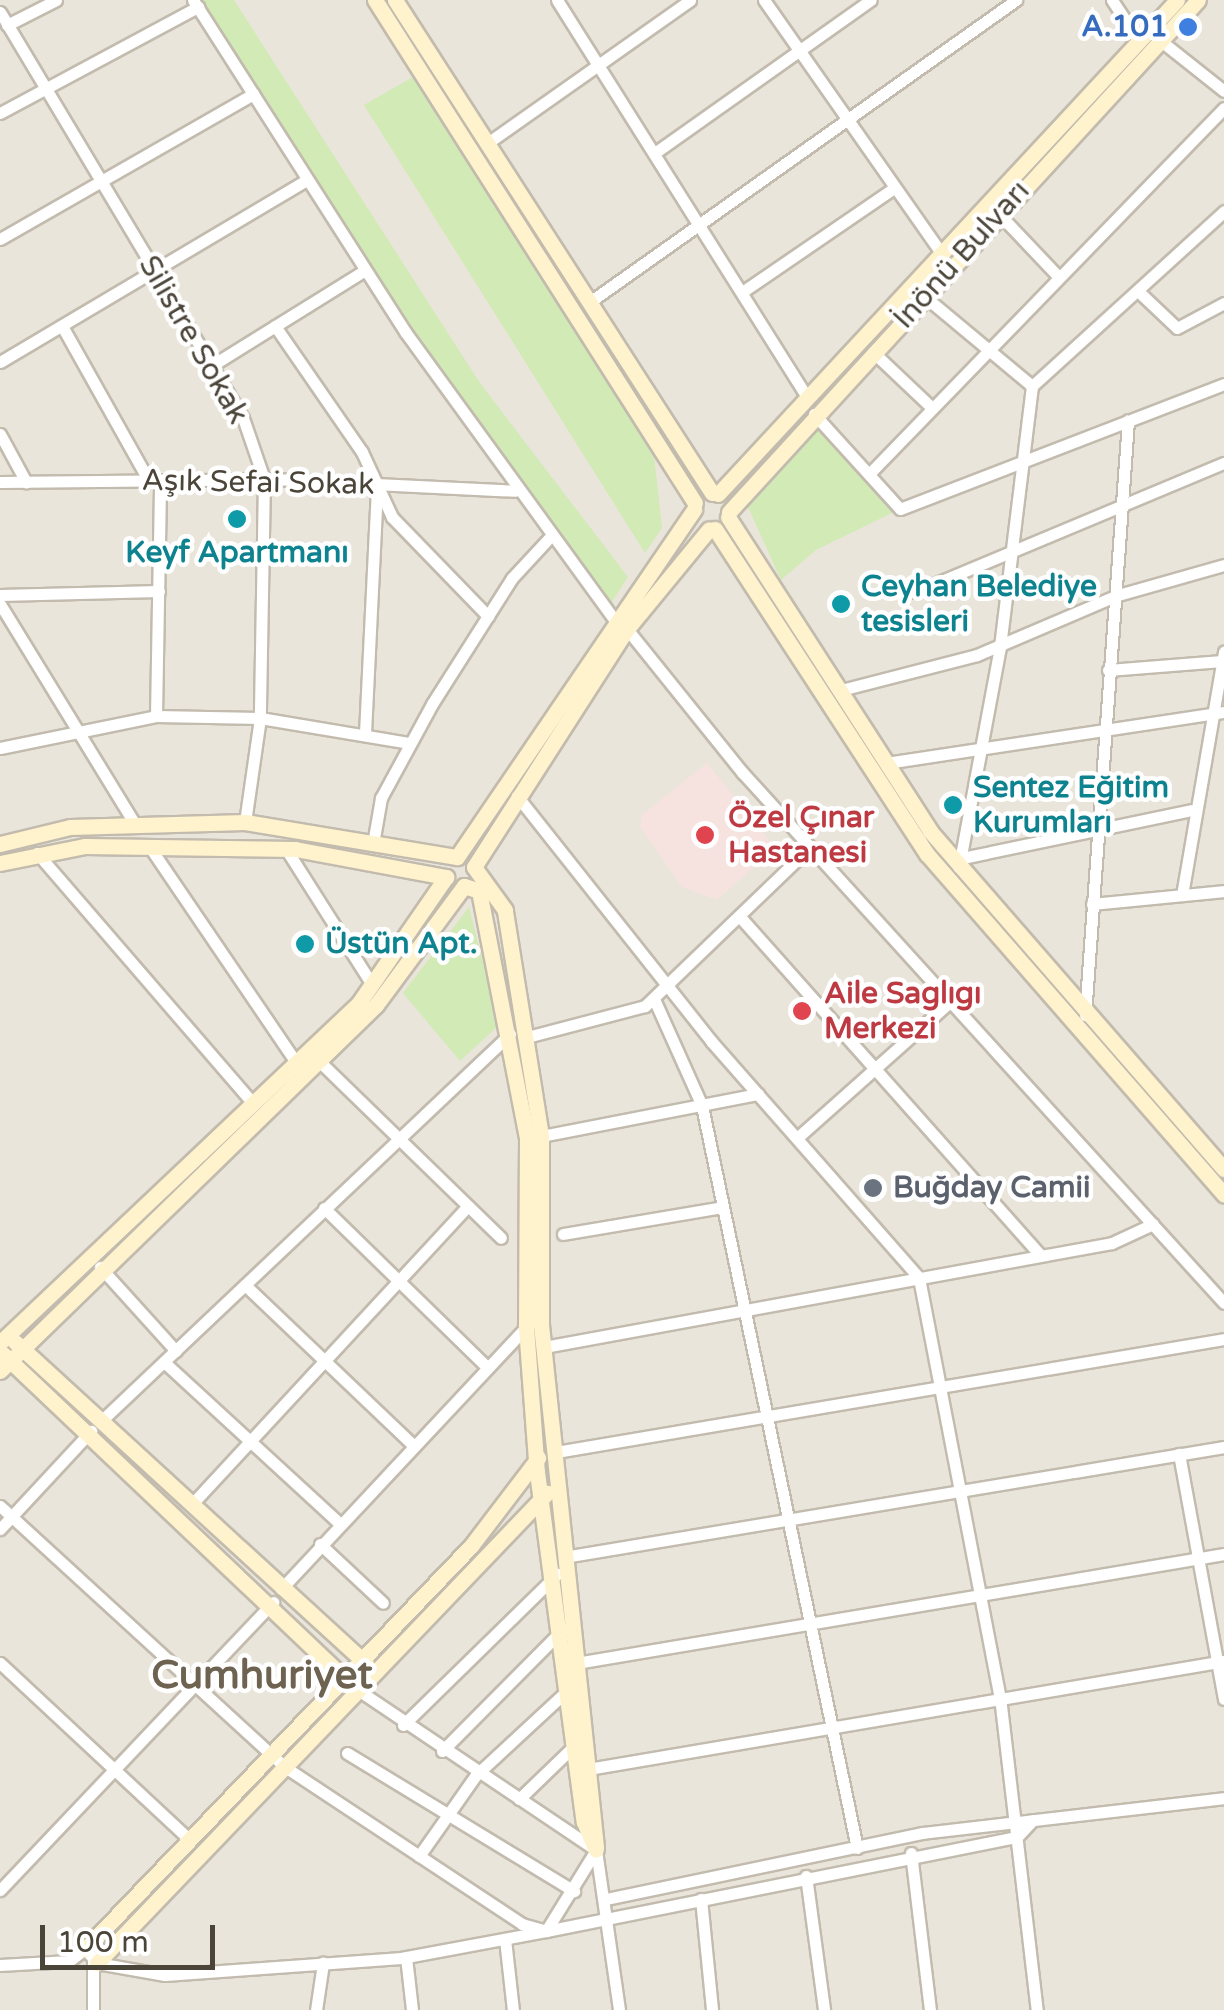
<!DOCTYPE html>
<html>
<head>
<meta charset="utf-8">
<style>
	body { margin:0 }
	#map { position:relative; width:1224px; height:2010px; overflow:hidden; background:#f6f3ec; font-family:"Varela Round",sans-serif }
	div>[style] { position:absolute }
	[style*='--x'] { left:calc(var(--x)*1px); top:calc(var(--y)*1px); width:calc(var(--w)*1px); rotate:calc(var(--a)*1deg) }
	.residential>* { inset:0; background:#eae5da; transform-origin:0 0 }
	.medical>* { inset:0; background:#f6e3e0 }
	.green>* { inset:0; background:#d2eab5 }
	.roads { filter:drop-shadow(2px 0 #c2bbae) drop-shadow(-2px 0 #c2bbae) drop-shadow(0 2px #c2bbae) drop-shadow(0 -2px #c2bbae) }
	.street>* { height:11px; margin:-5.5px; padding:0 5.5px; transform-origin:5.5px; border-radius:5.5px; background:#fff }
	.secondary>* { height:15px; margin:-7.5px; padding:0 7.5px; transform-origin:7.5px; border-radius:7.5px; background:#fff3cd }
	.dots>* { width:28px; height:28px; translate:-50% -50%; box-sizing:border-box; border:5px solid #fff; border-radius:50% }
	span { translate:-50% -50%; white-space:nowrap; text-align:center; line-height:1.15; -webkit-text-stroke:9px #fff; paint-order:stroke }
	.shop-label { font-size:30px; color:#366cbe; font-weight:700 }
	.right { translate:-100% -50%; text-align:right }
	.street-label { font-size:30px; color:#4b4439 }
	.culture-label { font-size:30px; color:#0d838f; font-weight:700 }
	.left { translate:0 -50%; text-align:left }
	.health-label { font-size:30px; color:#be3a42; font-weight:700 }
	.worship-label { font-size:30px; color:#5b616d; font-weight:700 }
	.district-label { font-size:40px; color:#6e6250; font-weight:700 }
	.scale { position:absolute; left:40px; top:1925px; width:175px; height:45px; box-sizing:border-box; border:5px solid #4b4439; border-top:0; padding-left:12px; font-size:30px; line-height:35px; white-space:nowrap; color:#4b4439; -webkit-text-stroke:8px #fff; paint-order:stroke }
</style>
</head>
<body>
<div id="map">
	<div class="residential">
		<div style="left:0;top:0;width:1224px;height:2010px"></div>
	</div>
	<div class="medical">
		<div style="clip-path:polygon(707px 763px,775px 848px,717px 900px,682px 887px,640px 827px,642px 815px)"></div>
	</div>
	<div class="green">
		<div style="clip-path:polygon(193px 0,234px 0,480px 383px,628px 577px,610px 605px,531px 514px)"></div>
		<div style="clip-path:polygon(1184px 0,1189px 0,731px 489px,1036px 162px)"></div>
		<div style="clip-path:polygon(413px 77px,654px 455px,662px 528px,645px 553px,364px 105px)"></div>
		<div style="clip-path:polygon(816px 426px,900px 509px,816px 550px,781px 580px,748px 507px)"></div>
		<div style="clip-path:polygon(469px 907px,499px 1025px,460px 1061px,403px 993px)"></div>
	</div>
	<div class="roads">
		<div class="street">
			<div style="--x:193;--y:0;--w:395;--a:57.4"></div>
			<div style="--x:406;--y:333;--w:354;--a:54"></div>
			<div style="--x:557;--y:0;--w:471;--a:57.8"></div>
			<div style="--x:764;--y:0;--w:310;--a:55"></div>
			<div style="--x:1112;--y:0;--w:49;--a:56.6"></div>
			<div style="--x:0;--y:12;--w:473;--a:59.1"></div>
			<div style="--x:243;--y:418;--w:65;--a:71"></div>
			<div style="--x:264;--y:479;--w:239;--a:91"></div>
			<div style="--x:260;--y:718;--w:105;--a:98.2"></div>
			<div style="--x:7;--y:25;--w:55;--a:-27"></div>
			<div style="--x:1161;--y:41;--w:80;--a:38.4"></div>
			<div style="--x:0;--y:113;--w:225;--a:-28.2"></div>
			<div style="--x:489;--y:142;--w:246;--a:-35.2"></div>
			<div style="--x:656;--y:152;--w:263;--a:-35.3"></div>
			<div style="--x:999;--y:214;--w:83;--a:46.5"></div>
			<div style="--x:0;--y:239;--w:292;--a:-29.8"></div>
			<div style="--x:745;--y:290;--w:177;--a:-34.4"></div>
			<div style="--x:1139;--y:292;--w:52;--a:43.5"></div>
			<div style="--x:1177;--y:328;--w:53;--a:-28"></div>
			<div style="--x:924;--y:296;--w:141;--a:39.8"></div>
			<div style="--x:1032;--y:386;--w:263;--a:97"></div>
			<div style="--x:1000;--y:647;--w:224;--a:100.6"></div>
			<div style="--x:591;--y:301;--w:521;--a:-35.31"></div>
			<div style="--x:62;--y:326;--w:178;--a:60.7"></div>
			<div style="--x:275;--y:326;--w:153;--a:55.4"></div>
			<div style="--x:362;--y:452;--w:72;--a:65.2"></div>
			<div style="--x:392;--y:517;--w:138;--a:45.9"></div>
			<div style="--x:873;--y:352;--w:80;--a:43.5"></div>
			<div style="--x:0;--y:362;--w:356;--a:-30.7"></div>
			<div style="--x:211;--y:366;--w:181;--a:-31.9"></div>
			<div style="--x:1032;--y:386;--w:260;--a:-42.3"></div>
			<div style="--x:814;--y:414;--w:128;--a:47.8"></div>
			<div style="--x:900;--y:509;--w:347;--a:-21.1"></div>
			<div style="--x:0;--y:434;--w:55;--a:61.6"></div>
			<div style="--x:869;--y:474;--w:510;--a:-45.87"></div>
			<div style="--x:0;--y:482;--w:273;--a:-0.6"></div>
			<div style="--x:273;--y:479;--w:242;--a:2.8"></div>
			<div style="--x:915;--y:592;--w:335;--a:-22.7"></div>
			<div style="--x:0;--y:595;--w:159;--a:-1.4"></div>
			<div style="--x:0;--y:604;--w:255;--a:58.5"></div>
			<div style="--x:627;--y:629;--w:184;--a:51.2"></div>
			<div style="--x:742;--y:772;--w:717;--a:47.77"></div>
			<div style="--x:1108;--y:670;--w:114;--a:-4.5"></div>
			<div style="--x:841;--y:690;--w:140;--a:-14.4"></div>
			<div style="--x:977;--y:655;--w:153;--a:-23.1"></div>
			<div style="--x:1118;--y:595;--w:110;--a:-15.8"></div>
			<div style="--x:156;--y:716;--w:236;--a:-89"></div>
			<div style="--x:365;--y:733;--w:245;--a:-87.2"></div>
			<div style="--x:0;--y:748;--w:159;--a:-11.6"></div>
			<div style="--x:156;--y:716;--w:104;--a:1.1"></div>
			<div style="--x:260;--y:718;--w:152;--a:9.5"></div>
			<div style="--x:886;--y:763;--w:342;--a:-8.6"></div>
			<div style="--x:517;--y:796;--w:313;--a:51.6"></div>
			<div style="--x:711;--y:1041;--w:315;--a:48.7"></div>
			<div style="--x:919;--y:1278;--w:427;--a:79.1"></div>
			<div style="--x:1000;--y:1697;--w:315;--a:83.3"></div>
			<div style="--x:374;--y:838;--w:41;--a:-80.1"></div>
			<div style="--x:381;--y:798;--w:107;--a:-61.5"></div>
			<div style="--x:432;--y:704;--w:149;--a:-57.6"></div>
			<div style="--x:512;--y:578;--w:54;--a:-47.2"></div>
			<div style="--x:149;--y:846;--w:261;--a:55.8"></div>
			<div style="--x:286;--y:849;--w:162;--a:57.6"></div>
			<div style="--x:37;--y:853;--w:330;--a:49.2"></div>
			<div style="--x:967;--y:857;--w:229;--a:-11.8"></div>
			<div style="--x:1182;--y:895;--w:247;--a:-80.2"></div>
			<div style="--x:1092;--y:904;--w:133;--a:-5.6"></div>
			<div style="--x:741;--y:918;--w:451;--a:48.4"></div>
			<div style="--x:654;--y:999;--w:117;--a:65.8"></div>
			<div style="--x:702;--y:1106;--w:758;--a:78.2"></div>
			<div style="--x:1085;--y:1015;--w:596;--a:-85.86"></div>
			<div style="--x:527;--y:1037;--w:122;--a:-14.7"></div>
			<div style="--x:645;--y:1006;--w:229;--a:-43.9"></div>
			<div style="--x:318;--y:1060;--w:255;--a:44.2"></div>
			<div style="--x:541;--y:1136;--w:221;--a:-11"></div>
			<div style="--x:797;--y:1138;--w:206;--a:-41.7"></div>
			<div style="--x:324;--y:1208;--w:228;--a:44.3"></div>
			<div style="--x:563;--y:1234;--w:162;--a:-9.6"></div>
			<div style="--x:100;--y:1267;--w:113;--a:47.9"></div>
			<div style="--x:245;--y:1285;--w:233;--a:43.6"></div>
			<div style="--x:544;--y:1347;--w:577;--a:-10.38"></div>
			<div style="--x:1112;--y:1243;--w:45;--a:-24.9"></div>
			<div style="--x:164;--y:1362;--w:238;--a:42.6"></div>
			<div style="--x:101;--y:1421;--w:563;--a:-43.42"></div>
			<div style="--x:556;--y:1452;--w:677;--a:-9.6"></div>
			<div style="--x:1179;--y:1454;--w:249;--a:79.6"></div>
			<div style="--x:192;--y:1504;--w:406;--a:-47.2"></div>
			<div style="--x:0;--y:1506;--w:386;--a:42.5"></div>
			<div style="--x:285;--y:1767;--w:284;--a:33.5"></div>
			<div style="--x:522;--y:1924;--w:25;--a:16"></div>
			<div style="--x:546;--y:1931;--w:480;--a:-11.3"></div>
			<div style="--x:1017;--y:1837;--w:23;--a:-47"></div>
			<div style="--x:0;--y:1529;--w:134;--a:-47.1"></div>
			<div style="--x:320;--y:1544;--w:86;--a:43.1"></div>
			<div style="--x:570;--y:1556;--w:663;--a:-9.46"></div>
			<div style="--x:281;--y:1589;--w:359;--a:-46.9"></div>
			<div style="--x:582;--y:1662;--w:651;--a:-9.55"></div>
			<div style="--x:0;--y:1663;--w:260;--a:43"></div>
			<div style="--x:361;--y:1692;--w:283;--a:33.9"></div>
			<div style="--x:596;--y:1850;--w:162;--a:81.8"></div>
			<div style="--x:403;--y:1725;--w:216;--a:-44.4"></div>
			<div style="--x:442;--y:1751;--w:172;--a:-45.2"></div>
			<div style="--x:347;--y:1753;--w:266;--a:31.3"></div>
			<div style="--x:594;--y:1768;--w:639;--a:-9.64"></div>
			<div style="--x:519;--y:1799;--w:79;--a:-44"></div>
			<div style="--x:911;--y:1853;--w:158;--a:83.1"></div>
			<div style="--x:419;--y:1856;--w:99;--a:-54.9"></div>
			<div style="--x:476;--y:1775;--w:128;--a:-42.8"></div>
			<div style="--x:806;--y:1876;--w:135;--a:82.3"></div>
			<div style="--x:0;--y:1890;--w:397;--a:-46.5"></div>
			<div style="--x:606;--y:1899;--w:323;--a:-11.8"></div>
			<div style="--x:922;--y:1833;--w:304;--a:-6.6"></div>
			<div style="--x:701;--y:1899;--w:112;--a:84.3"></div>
			<div style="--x:505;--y:1939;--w:71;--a:83.6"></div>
			<div style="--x:93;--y:1957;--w:53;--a:90"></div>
			<div style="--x:406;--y:1957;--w:53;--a:83.5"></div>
			<div style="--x:0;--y:1965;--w:69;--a:-3.3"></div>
			<div style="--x:69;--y:1961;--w:20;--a:-37"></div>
			<div style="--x:85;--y:1949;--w:18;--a:49"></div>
			<div style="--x:97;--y:1963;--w:69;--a:10"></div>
			<div style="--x:165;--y:1975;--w:237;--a:-4.1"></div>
			<div style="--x:401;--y:1958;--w:147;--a:-10.5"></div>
			<div style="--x:546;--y:1931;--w:95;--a:-58.3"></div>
			<div style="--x:316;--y:2010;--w:48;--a:-81.5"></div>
		</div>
		<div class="secondary">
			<div style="--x:375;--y:0;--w:596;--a:57.54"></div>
			<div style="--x:395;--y:0;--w:586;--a:57.26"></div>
			<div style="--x:718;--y:494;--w:674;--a:-47.1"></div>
			<div style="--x:729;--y:512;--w:694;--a:-47.51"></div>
			<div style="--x:728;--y:517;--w:373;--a:57.2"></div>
			<div style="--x:930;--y:831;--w:448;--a:49"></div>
			<div style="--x:715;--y:529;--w:388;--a:56.9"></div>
			<div style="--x:927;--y:854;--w:452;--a:48.9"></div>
			<div style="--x:0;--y:844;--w:72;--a:-13.7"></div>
			<div style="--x:70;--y:827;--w:175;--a:-1.6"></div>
			<div style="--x:245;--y:822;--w:215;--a:9.4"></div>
			<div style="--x:457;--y:857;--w:421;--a:-55.7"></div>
			<div style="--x:0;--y:863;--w:87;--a:-11.3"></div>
			<div style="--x:85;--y:846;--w:210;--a:0.8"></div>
			<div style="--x:295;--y:849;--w:154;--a:10.5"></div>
			<div style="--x:446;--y:877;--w:155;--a:124.7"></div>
			<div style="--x:358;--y:1004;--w:493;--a:136.6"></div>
			<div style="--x:15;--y:1342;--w:476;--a:42.5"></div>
			<div style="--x:3;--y:1354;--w:475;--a:43.5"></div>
			<div style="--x:0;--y:1371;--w:525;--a:-44.23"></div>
			<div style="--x:376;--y:1005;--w:148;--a:-53.5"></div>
			<div style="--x:464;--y:886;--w:16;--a:18"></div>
			<div style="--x:479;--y:891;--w:251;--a:79"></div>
			<div style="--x:527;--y:1137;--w:190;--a:90.3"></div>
			<div style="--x:526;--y:1327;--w:145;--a:85.7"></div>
			<div style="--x:537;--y:1472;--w:353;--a:82.4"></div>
			<div style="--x:584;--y:1822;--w:30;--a:67"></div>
			<div style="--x:596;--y:1847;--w:525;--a:-96.01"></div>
			<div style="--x:541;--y:1325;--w:189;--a:-90"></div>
			<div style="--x:541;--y:1136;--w:229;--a:-99.1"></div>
			<div style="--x:505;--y:910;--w:53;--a:-125.8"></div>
			<div style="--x:474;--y:867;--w:283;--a:-57.3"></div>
			<div style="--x:627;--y:629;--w:129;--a:-50.6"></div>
			<div style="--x:85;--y:1949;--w:558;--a:-46.23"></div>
			<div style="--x:471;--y:1546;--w:111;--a:-52.7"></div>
			<div style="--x:97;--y:1963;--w:651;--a:-46.25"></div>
		</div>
	</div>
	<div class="dots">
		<div style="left:1188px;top:27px;background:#3f7fe0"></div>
		<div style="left:237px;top:519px;background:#0f9aa8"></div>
		<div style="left:841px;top:604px;background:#0f9aa8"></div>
		<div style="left:953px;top:805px;background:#0f9aa8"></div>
		<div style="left:705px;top:835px;background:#e0444e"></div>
		<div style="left:305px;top:944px;background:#0f9aa8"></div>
		<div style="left:802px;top:1011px;background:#e0444e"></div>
		<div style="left:873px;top:1188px;background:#6b7280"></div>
	</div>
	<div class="shop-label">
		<span class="right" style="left:1168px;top:27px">A.101</span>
	</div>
	<div class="street-label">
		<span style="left:962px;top:255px;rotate:-48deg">İnönü Bulvarı</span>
		<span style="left:193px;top:340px;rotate:60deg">Silistre Sokak</span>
		<span style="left:258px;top:483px;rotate:1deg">Aşık Sefai Sokak</span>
	</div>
	<div class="culture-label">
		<span style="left:237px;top:553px">Keyf Apartmanı</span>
		<span class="left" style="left:861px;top:604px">Ceyhan Belediye<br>tesisleri</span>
		<span class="left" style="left:973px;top:805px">Sentez Eğitim<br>Kurumları</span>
		<span class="left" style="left:325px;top:944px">Üstün Apt.</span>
	</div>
	<div class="health-label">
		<span class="left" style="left:728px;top:835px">Özel Çınar<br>Hastanesi</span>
		<span class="left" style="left:824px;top:1011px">Aile Saglıgı<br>Merkezi</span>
	</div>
	<div class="worship-label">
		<span class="left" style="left:893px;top:1188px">Buğday Camii</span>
	</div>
	<div class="district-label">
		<span style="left:262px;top:1675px">Cumhuriyet</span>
	</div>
	<div class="scale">100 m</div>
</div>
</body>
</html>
